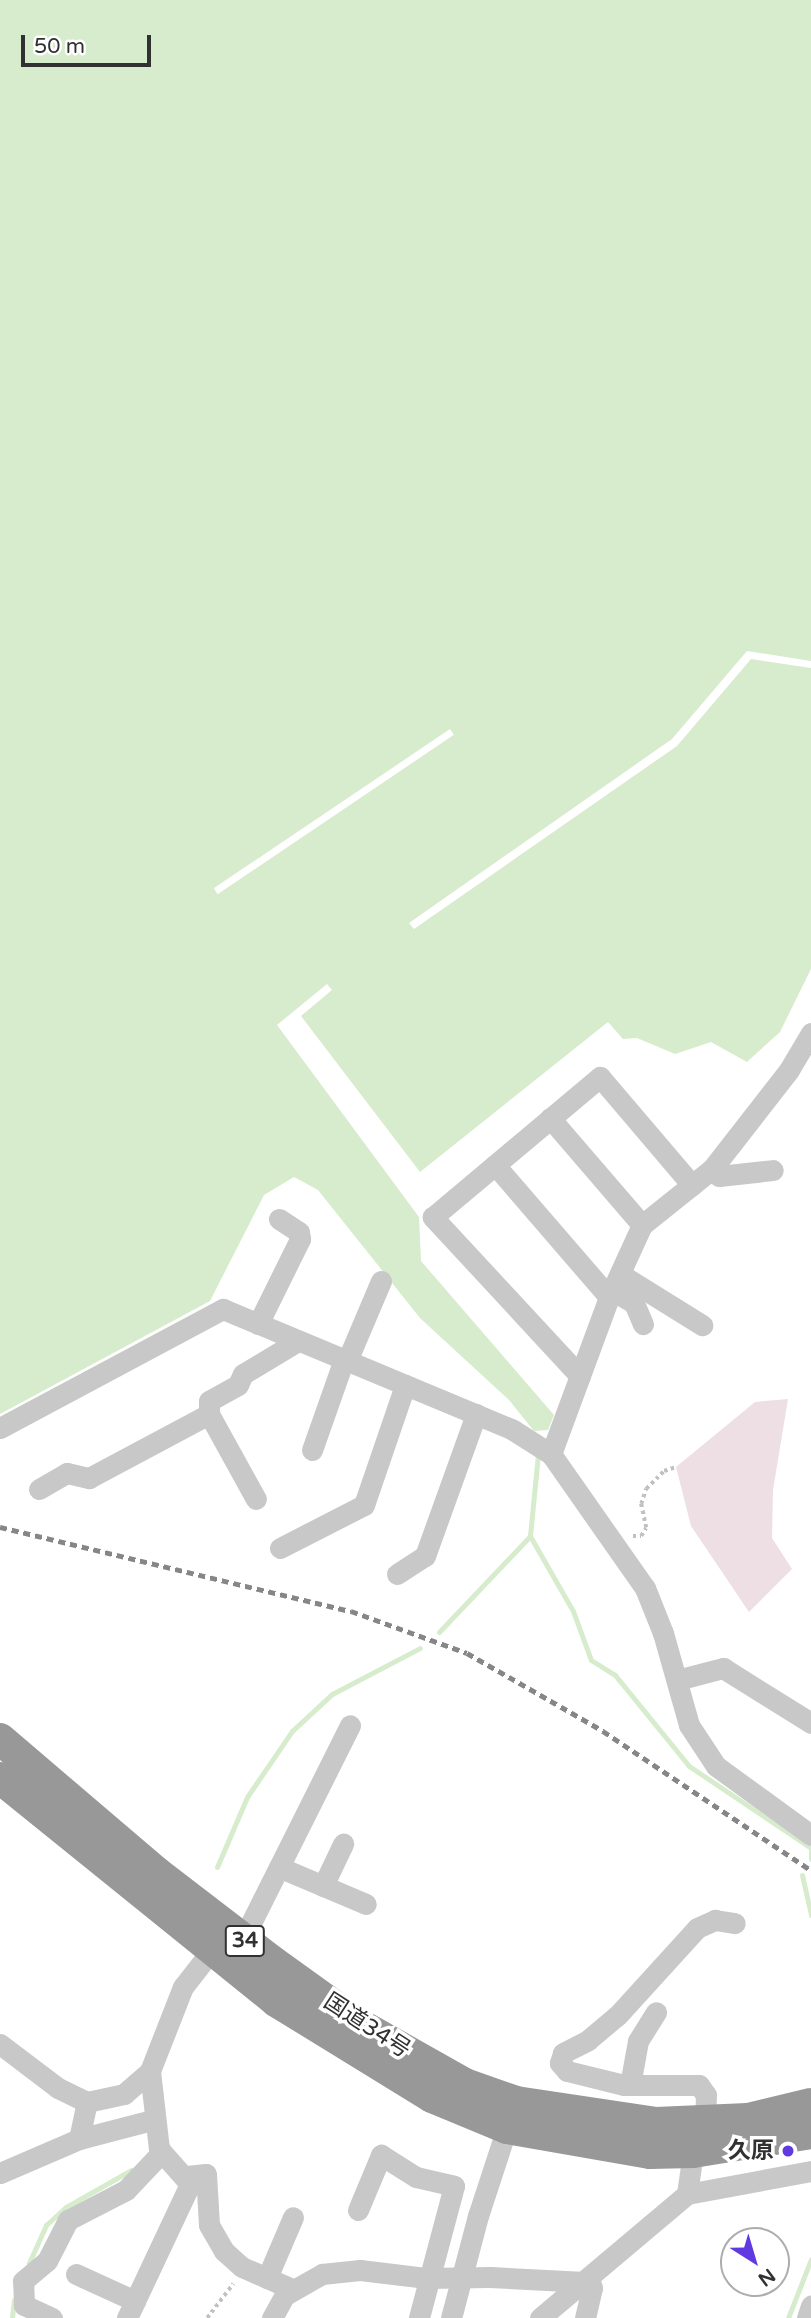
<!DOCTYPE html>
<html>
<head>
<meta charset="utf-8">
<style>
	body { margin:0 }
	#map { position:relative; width:811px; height:2318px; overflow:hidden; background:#fff; font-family:"Varela Round","Noto Sans JP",sans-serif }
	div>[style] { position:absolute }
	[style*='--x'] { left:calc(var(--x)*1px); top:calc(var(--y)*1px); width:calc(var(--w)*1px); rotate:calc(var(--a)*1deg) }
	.green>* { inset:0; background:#eddfe3 }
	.water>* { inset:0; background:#d6eccc }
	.pier>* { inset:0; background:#fff; transform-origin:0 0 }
	.stream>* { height:5px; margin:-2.5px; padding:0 2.5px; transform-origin:2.5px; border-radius:2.5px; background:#d6eccc }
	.path>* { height:3.5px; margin-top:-1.75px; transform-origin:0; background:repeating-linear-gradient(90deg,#c1c1c1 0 3.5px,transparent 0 7px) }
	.minor>* { height:21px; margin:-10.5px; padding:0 10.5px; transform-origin:10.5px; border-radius:10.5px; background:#c8c8c8 }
	.highway>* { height:32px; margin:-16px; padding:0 16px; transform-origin:16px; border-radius:16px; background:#989898 }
	.rail>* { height:5px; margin-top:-2.5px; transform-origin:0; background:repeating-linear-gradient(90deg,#868686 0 7px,transparent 0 12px) }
	.minor-bridge>* { height:21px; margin:-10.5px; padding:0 10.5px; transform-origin:10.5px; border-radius:10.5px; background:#c8c8c8 }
	.dots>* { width:19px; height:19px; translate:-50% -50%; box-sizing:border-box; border:4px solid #fff; border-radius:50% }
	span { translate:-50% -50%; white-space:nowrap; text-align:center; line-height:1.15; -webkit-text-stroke:7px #fff; paint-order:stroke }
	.shield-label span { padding:2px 5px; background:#fff; border:2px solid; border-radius:5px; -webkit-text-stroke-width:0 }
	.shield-label { font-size:21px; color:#313131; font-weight:700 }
	.street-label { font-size:23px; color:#313131 }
	.poi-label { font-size:23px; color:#313131; font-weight:700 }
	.right { translate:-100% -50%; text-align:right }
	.north { position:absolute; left:720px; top:2227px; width:70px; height:70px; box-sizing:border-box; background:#fff; border:2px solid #adadad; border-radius:50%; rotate:143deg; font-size:19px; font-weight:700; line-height:28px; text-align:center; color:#313131 }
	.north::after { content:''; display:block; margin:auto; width:24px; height:32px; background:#603ae0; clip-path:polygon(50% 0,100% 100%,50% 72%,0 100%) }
	.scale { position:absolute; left:21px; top:35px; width:130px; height:32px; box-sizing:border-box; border:4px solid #313131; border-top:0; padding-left:9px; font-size:21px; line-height:24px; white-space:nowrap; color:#313131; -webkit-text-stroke:5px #fff; paint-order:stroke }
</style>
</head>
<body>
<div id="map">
	<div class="green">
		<div style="clip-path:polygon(788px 1399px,773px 1490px,772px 1538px,792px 1569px,749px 1612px,691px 1526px,676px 1467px,755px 1402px)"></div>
	</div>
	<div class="water">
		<div style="clip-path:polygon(0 0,811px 0,811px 661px,747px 651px,672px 739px,409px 923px,414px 929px,677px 746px,751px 659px,811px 668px,811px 969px,780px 1032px,747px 1062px,711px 1042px,675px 1054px,637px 1038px,623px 1039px,608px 1022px,420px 1172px,301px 1016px,332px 990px,327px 984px,277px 1025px,419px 1217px,421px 1261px,554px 1415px,548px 1430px,534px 1431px,509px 1400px,420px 1318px,318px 1190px,294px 1177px,264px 1195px,210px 1301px,0 1414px)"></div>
	</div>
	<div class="pier">
		<div style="left:450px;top:729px;width:7px;height:285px;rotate:56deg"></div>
	</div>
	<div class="stream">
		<div style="--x:538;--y:1454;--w:82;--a:95.6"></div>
		<div style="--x:530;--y:1536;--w:86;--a:60.2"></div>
		<div style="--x:573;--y:1611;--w:52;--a:69.8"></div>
		<div style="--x:591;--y:1660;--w:28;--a:32"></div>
		<div style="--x:615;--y:1675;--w:117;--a:50.9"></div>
		<div style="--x:689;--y:1766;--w:147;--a:33.9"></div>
		<div style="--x:811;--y:1848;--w:11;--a:90"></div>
		<div style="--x:439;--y:1632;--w:132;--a:-46.5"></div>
		<div style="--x:217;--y:1867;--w:76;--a:-66.8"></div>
		<div style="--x:247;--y:1797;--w:80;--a:-55.7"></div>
		<div style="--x:292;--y:1731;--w:54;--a:-42.8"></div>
		<div style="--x:332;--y:1694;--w:99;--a:-27.6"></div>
		<div style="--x:802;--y:1875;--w:41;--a:77.3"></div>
		<div style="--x:29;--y:2263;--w:42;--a:-65.9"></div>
		<div style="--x:46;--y:2225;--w:27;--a:-42"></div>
		<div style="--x:66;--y:2207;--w:75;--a:-29.6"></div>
		<div style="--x:12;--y:2318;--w:18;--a:-84"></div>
		<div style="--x:788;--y:2318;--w:63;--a:-68.7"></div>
	</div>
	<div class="path">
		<div style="--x:633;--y:1536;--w:8;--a:0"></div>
		<div style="--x:641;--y:1536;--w:9;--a:-58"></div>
		<div style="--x:646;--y:1528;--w:25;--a:-102"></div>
		<div style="--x:641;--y:1504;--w:16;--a:-72"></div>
		<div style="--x:646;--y:1489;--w:25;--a:-45"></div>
		<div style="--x:664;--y:1471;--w:13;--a:-18"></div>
		<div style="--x:207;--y:2318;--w:43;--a:-52.6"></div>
	</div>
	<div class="minor">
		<div style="--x:550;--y:1118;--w:141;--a:49.3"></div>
		<div style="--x:495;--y:1165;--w:174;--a:49.2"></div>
		<div style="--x:712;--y:1169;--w:10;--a:45"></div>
		<div style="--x:719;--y:1176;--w:54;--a:-6.3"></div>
		<div style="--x:620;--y:1274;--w:97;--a:31.9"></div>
		<div style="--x:613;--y:1291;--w:24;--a:30"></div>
		<div style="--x:634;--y:1303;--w:23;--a:67"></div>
		<div style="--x:258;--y:1324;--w:95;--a:-63.7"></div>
		<div style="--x:300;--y:1239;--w:7;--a:-98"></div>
		<div style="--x:299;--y:1232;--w:24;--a:-147"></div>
		<div style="--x:347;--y:1361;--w:87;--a:-67"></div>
		<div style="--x:580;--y:1376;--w:217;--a:-132.8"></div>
		<div style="--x:433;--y:1217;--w:218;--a:-40"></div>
		<div style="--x:600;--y:1077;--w:142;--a:49.6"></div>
		<div style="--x:209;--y:1414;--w:97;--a:61.1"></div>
		<div style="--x:0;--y:1428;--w:253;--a:-28.1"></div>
		<div style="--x:223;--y:1309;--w:314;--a:22.6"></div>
		<div style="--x:513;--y:1430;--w:45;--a:32.3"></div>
		<div style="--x:551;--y:1454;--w:164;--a:55"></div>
		<div style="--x:645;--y:1588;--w:48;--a:68.2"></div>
		<div style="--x:663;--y:1633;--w:96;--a:74.2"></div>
		<div style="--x:689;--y:1725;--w:49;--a:56.6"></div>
		<div style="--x:716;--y:1766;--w:117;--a:36"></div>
		<div style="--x:312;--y:1450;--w:96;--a:-70.6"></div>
		<div style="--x:551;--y:1454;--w:167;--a:-69.7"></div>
		<div style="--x:609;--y:1297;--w:79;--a:-65.4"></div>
		<div style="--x:642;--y:1225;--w:90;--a:-38.7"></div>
		<div style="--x:712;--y:1169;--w:125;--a:-52.1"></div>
		<div style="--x:789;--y:1070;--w:43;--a:-59.3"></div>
		<div style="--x:39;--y:1489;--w:32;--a:-30"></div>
		<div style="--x:67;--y:1473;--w:23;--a:13"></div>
		<div style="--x:89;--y:1478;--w:136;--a:-28.1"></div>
		<div style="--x:209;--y:1414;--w:13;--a:-90"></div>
		<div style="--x:209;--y:1401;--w:33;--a:-29"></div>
		<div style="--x:238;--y:1385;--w:12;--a:-66"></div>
		<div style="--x:243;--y:1374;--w:64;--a:-31"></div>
		<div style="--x:280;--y:1548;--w:94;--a:-27.1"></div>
		<div style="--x:364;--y:1505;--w:127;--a:-71.1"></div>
		<div style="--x:397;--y:1574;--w:33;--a:-33"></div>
		<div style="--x:425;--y:1556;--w:151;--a:-70.2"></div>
		<div style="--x:677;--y:1680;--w:48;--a:-14.6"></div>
		<div style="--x:723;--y:1668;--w:104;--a:32"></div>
		<div style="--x:281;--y:1868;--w:92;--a:23"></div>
		<div style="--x:323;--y:1886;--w:47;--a:-64.5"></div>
		<div style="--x:243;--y:1939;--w:239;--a:-63.4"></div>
		<div style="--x:0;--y:2044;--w:73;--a:37.2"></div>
		<div style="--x:58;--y:2088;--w:32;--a:26"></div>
		<div style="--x:87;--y:2102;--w:38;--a:-12"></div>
		<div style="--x:124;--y:2094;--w:35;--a:-41"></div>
		<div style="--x:150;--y:2071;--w:90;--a:-68.6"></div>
		<div style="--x:183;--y:1987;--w:58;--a:-52"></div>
		<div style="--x:630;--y:2085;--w:45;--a:-79.7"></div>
		<div style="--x:638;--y:2041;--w:34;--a:-58"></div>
		<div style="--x:705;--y:2123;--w:28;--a:-88"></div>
		<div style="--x:706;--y:2095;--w:12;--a:-125"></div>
		<div style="--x:699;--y:2085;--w:75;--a:180"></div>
		<div style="--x:624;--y:2085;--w:59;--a:-166.2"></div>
		<div style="--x:567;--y:2071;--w:11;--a:-131"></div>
		<div style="--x:560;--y:2063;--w:10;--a:-73"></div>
		<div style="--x:563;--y:2053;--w:28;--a:-27"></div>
		<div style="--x:588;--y:2040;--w:38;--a:-40"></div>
		<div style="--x:617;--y:2016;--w:119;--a:-47.7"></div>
		<div style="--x:697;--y:1928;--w:20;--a:-24"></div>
		<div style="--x:715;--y:1920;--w:20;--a:9"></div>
		<div style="--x:79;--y:2139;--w:75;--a:-14.6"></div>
		<div style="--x:0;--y:2173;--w:86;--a:-23.3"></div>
		<div style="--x:79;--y:2139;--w:38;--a:-78"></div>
		<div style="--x:187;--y:2176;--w:19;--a:-6"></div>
		<div style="--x:206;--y:2174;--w:51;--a:86.6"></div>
		<div style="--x:209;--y:2225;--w:30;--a:60"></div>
		<div style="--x:224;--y:2251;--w:24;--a:42"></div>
		<div style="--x:242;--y:2267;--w:55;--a:23.7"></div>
		<div style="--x:687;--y:2194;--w:126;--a:-10.5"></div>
		<div style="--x:358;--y:2210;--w:60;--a:-67.3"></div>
		<div style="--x:381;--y:2155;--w:41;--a:32.2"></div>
		<div style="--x:416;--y:2177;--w:39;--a:13"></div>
		<div style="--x:454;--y:2186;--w:137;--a:104.9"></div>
		<div style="--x:76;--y:2274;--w:65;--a:24.6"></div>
		<div style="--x:490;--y:2277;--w:95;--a:3"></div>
		<div style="--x:267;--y:2278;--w:66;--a:-66.9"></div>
		<div style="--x:52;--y:2318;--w:31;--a:-155"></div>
		<div style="--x:24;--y:2305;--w:24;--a:-92"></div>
		<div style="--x:23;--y:2281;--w:31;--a:-40"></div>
		<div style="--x:47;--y:2261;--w:46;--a:-62.9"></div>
		<div style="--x:68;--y:2220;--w:65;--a:-27.3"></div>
		<div style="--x:126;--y:2190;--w:52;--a:-46.5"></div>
		<div style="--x:127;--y:2318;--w:148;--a:-64.8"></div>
		<div style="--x:190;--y:2184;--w:47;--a:-131.5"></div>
		<div style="--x:159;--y:2149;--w:79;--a:-96.6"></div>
		<div style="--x:272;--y:2318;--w:26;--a:-61"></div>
		<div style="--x:285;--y:2295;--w:43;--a:-29.6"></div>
		<div style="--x:322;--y:2274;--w:38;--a:-6"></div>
		<div style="--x:360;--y:2270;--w:66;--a:6.9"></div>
		<div style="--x:451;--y:2318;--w:106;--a:-75.2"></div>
		<div style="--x:478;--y:2216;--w:106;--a:-71.9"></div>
		<div style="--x:540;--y:2318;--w:192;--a:-40.1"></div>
		<div style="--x:687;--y:2194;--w:42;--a:-81.9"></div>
		<div style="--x:585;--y:2318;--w:31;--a:-77"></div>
		<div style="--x:592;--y:2288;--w:9;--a:-108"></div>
		<div style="--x:807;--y:2318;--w:13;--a:-72"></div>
	</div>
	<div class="highway">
		<div style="--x:0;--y:1739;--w:206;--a:40.5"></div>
		<div style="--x:157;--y:1873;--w:146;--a:37.5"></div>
		<div style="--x:273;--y:1962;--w:110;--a:35.7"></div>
		<div style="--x:362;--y:2026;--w:118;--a:29.4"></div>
		<div style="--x:465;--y:2084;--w:54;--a:19.4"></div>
		<div style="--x:516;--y:2102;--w:142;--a:8.5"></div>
		<div style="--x:656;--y:2123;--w:92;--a:-2.5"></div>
		<div style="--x:748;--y:2119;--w:65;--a:-13.4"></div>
		<div style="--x:0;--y:1778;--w:355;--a:38.9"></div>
		<div style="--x:276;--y:2001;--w:183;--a:31.6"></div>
		<div style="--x:432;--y:2097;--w:81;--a:22.5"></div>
		<div style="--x:507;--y:2128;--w:145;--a:9.9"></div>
		<div style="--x:650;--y:2153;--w:43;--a:-1.3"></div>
		<div style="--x:693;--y:2152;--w:120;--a:-9.1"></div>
	</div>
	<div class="rail">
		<div style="--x:0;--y:1527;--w:361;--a:13.5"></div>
		<div style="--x:351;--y:1611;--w:123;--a:19.9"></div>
		<div style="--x:467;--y:1653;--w:157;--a:29.8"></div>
		<div style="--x:603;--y:1731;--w:250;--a:33.8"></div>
	</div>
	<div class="minor-bridge">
		<div style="--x:426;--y:2278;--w:64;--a:-0.9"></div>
	</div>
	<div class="dots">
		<div style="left:788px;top:2151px;background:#603ae0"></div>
	</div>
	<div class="shield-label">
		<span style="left:245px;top:1941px">34</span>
	</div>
	<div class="street-label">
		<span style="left:367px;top:2026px;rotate:33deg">国道34号</span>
	</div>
	<div class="poi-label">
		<span class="right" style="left:774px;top:2151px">久原</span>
	</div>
	<div class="north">N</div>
	<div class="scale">50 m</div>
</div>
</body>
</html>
